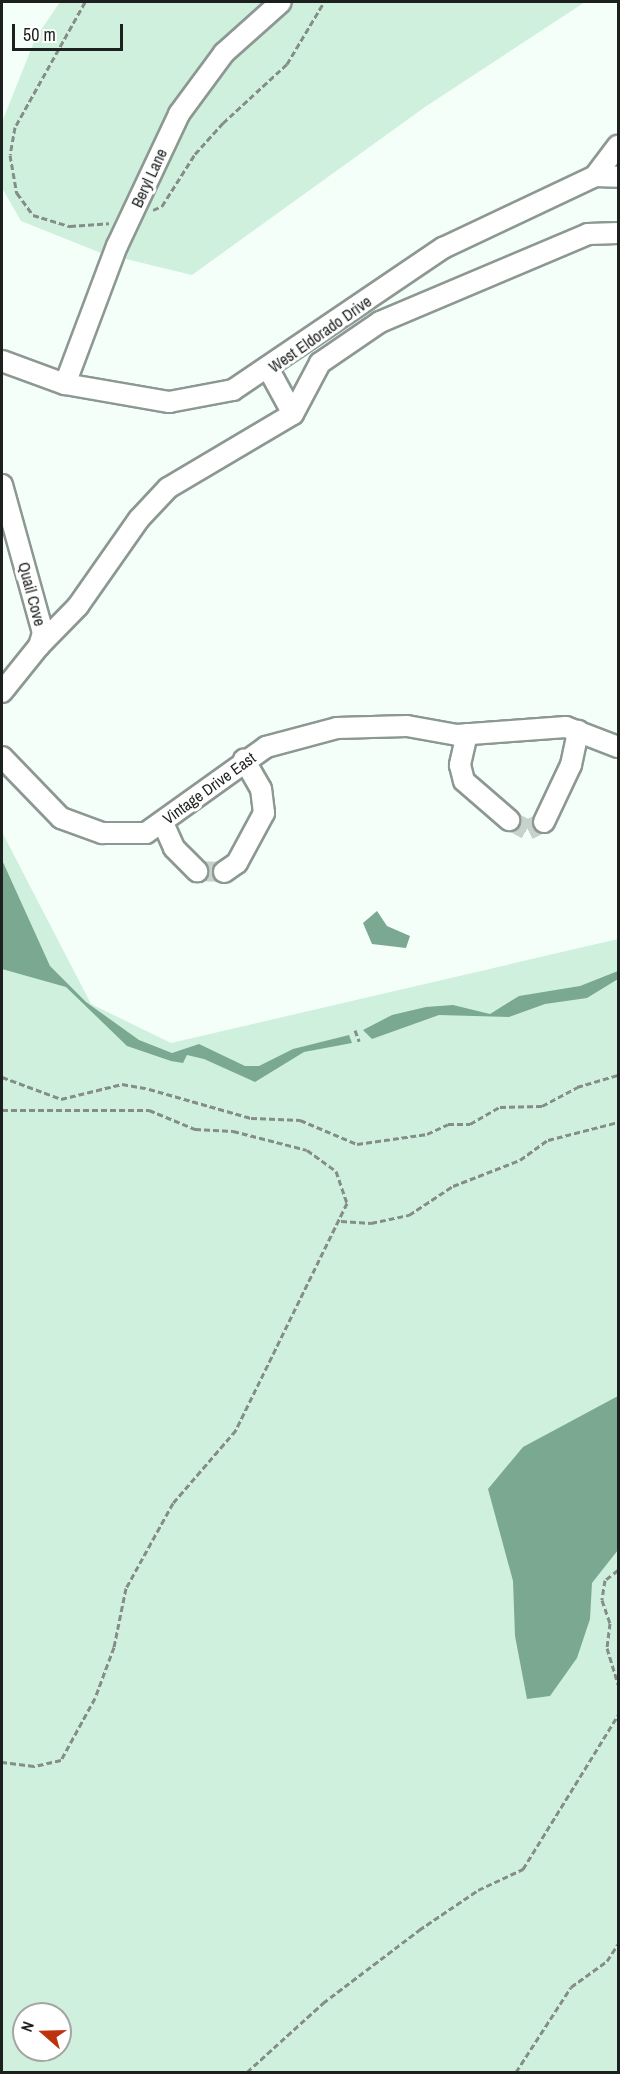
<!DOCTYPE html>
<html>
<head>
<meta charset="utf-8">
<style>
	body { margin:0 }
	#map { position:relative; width:620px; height:2074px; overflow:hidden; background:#f3fff8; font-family:"Archivo Narrow",sans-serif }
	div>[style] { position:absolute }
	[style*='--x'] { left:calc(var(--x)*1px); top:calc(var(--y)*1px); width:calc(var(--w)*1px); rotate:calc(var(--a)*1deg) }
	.green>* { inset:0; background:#d0f0de }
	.water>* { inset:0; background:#7aa890 }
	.minor-tunnel>* { height:20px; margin-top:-10px; transform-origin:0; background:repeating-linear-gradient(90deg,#c8d2cc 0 20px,transparent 0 30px) }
	.path>* { height:3px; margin-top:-1.5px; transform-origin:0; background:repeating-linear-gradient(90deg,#858d89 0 6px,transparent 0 9px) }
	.roads { filter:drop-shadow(2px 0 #8d9892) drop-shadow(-2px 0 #8d9892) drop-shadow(0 2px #8d9892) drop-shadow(0 -2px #8d9892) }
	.minor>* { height:20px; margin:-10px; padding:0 10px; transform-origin:10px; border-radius:10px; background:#fff }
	span { translate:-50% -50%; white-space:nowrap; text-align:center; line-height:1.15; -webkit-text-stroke:6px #fff; paint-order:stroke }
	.street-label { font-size:16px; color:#1c201e }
	.frame { position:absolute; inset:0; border:3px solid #1c201e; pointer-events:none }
	.north { position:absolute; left:12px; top:2002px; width:60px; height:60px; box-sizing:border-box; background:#fff; border:2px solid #a4a6a5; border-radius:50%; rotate:290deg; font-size:16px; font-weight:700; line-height:24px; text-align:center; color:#1c201e }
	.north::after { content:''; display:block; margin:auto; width:21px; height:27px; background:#bd330f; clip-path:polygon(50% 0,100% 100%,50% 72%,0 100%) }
	.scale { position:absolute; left:12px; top:24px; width:111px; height:27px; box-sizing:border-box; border:3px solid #1c201e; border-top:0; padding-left:8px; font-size:18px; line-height:21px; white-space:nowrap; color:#1c201e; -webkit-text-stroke:4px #fff; paint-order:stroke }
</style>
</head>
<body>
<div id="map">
	<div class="green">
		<div style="clip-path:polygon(60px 2px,585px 2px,425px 107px,192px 275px,101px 253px,21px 221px,2px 188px,2px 122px,36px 37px)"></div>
		<div style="clip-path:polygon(evenodd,2px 832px,91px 1004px,171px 1043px,618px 939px,618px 2072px,2px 2072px,2px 832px,24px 2014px,60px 2014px,60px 2050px,24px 2050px,24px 2014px)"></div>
	</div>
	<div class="water">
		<div style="clip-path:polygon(2px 860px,50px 966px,86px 1002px,139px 1040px,172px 1053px,199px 1044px,245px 1066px,259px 1066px,293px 1049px,349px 1035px,352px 1043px,304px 1052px,255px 1082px,204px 1059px,187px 1055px,183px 1063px,171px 1061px,127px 1046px,66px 987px,2px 969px)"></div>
		<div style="clip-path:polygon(377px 911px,387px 926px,410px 936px,406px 948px,372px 944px,363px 923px)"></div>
		<div style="clip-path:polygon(618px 971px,618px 979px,587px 998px,545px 1004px,509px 1017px,439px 1015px,372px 1039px,363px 1030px,392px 1015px,426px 1007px,453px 1005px,490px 1014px,519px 996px,580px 986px)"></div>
		<div style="clip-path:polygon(618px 1396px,618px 1550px,592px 1583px,590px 1619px,577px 1658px,550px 1696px,527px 1699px,515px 1636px,513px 1581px,488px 1489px,523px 1447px)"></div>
	</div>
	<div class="minor-tunnel">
		<div style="--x:509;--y:820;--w:21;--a:28"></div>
		<div style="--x:528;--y:830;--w:18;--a:-27"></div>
		<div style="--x:197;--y:871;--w:27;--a:2"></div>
	</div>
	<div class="path">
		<div style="--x:85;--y:2;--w:143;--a:119.2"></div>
		<div style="--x:15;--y:127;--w:28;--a:100"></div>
		<div style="--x:10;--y:155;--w:39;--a:80"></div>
		<div style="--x:17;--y:193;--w:27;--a:54"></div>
		<div style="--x:33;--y:215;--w:39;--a:17"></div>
		<div style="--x:70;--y:226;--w:39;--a:-4"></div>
		<div style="--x:153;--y:210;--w:10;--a:-24"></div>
		<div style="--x:162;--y:206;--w:62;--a:-57.6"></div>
		<div style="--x:195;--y:154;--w:42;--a:-47.9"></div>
		<div style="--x:223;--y:123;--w:87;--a:-42.7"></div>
		<div style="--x:287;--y:64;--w:72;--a:-59.2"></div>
		<div style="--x:355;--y:1030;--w:12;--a:70"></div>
		<div style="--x:2;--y:1077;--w:63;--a:20.4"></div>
		<div style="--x:61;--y:1099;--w:63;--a:-13.8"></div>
		<div style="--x:122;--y:1084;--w:27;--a:10"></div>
		<div style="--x:149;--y:1089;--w:106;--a:15.9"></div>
		<div style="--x:251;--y:1118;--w:49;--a:2.3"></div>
		<div style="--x:300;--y:1120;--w:62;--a:22.8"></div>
		<div style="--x:357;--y:1144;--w:71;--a:-8.1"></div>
		<div style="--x:427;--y:1134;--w:23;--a:-25"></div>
		<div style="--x:448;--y:1124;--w:22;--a:0"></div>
		<div style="--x:470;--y:1124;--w:34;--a:-30"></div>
		<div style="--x:500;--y:1107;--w:42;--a:-1.4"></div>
		<div style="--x:542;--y:1106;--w:40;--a:-28"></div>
		<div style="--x:577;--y:1087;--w:43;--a:-16.3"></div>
		<div style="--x:2;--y:1110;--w:147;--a:0"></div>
		<div style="--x:149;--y:1110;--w:50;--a:22.4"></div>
		<div style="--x:195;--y:1129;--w:38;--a:3"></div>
		<div style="--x:233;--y:1131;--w:76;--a:14.4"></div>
		<div style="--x:307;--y:1150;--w:36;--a:36"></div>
		<div style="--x:336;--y:1171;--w:34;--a:71"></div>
		<div style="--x:347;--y:1203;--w:253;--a:116.1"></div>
		<div style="--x:236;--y:1430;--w:96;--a:130.8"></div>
		<div style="--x:173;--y:1503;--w:97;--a:118.9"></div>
		<div style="--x:126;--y:1588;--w:60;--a:101.5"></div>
		<div style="--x:114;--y:1647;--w:54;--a:110.4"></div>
		<div style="--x:95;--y:1698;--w:71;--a:118.7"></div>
		<div style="--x:61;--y:1760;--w:28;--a:167"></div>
		<div style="--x:34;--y:1766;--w:32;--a:-173"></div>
		<div style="--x:341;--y:1221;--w:30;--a:4"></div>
		<div style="--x:371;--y:1223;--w:39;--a:-12"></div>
		<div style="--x:409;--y:1215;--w:53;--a:-33.4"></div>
		<div style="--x:453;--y:1186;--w:72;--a:-21.2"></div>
		<div style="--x:520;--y:1160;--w:34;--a:-36"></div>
		<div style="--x:548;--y:1140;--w:72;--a:-14.4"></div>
		<div style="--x:618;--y:1570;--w:16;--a:142"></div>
		<div style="--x:605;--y:1580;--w:20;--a:99"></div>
		<div style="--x:602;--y:1600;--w:24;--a:71"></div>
		<div style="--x:610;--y:1623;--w:25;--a:97"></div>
		<div style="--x:607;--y:1648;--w:38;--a:73"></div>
		<div style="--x:247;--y:2072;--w:103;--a:-42.2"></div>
		<div style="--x:323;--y:2003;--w:121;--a:-37.2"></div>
		<div style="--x:419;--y:1930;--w:71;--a:-34.1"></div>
		<div style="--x:478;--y:1890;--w:50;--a:-25"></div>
		<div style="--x:523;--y:1869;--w:181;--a:-58.3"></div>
		<div style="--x:516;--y:2072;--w:101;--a:-57.1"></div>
		<div style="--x:571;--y:1987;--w:44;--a:-35.8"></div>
		<div style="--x:607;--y:1961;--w:20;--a:-57"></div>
	</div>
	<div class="roads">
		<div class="minor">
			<div style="--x:595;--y:176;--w:38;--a:-53"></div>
			<div style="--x:2;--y:361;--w:67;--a:20.1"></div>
			<div style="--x:65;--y:384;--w:106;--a:9.8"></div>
			<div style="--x:169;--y:402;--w:65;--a:-10.6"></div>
			<div style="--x:233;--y:390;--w:254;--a:-34.1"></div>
			<div style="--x:443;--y:248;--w:168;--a:-25.3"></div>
			<div style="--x:595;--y:176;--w:23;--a:2"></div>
			<div style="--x:65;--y:384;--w:147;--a:-69.4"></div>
			<div style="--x:117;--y:246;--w:146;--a:-64.8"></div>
			<div style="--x:179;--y:114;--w:76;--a:-53.6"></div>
			<div style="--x:224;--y:53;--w:76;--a:-41.8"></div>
			<div style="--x:293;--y:414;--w:58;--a:-62.1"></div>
			<div style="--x:320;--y:363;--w:73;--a:-34.3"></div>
			<div style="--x:380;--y:322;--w:226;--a:-22.9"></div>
			<div style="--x:588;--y:234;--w:30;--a:-2"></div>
			<div style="--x:2;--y:485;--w:154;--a:74.5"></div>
			<div style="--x:43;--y:633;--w:14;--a:107"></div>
			<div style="--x:39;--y:646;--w:59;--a:128.8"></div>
			<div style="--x:39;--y:646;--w:56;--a:-45.7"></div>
			<div style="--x:78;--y:606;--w:106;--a:-55"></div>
			<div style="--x:139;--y:519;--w:42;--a:-46.9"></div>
			<div style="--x:168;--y:488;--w:145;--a:-30.6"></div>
			<div style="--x:293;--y:414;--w:50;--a:-118.6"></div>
			<div style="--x:467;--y:734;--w:32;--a:103"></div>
			<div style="--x:460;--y:765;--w:16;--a:76"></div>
			<div style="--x:464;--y:781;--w:60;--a:40.9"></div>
			<div style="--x:2;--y:757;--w:85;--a:46"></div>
			<div style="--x:61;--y:818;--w:44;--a:20.1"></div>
			<div style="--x:102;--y:833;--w:44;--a:0"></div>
			<div style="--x:146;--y:833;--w:148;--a:-35.6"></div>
			<div style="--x:266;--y:747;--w:73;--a:-15"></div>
			<div style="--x:337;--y:728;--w:70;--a:-1.6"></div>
			<div style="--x:407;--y:726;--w:51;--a:10.2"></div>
			<div style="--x:457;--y:735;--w:109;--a:-4.2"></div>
			<div style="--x:566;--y:727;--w:56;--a:21"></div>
			<div style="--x:544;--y:822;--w:63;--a:-64.7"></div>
			<div style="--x:571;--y:765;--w:35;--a:-78"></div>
			<div style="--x:163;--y:823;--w:27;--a:66"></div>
			<div style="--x:174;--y:848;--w:33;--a:45"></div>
			<div style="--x:224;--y:872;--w:16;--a:-35"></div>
			<div style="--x:237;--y:863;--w:57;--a:-61.6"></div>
			<div style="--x:264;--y:813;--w:24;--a:-97"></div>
			<div style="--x:261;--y:789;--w:34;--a:-120"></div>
		</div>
	</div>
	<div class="street-label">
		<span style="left:149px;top:178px;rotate:-65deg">Beryl Lane</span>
		<span style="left:320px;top:334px;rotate:-35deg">West Eldorado Drive</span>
		<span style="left:32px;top:594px;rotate:75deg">Quail Cove</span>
		<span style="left:209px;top:788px;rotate:-36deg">Vintage Drive East</span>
	</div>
	<div class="frame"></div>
	<div class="north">N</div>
	<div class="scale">50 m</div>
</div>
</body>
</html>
